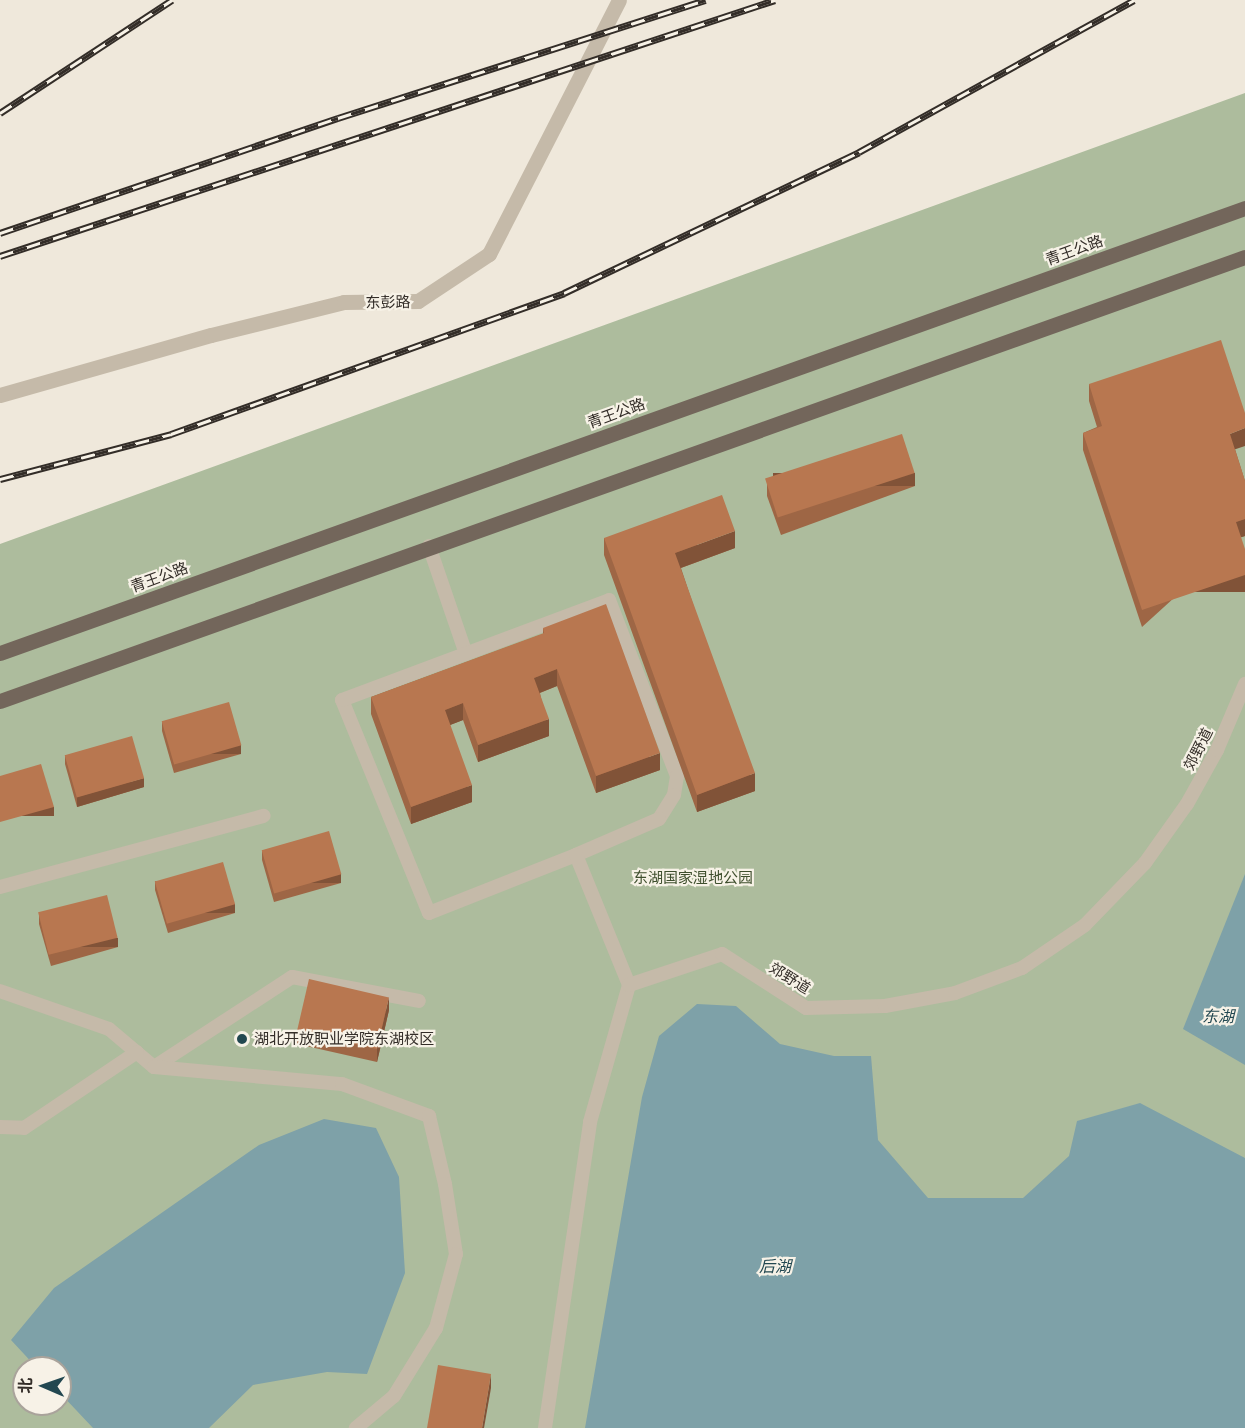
<!DOCTYPE html>
<html>
<head>
<meta charset="utf-8">
<style>
	body { margin:0 }
	#map { position:relative; width:1245px; height:1428px; overflow:hidden; background:#efe8db; font-family:Arial,"Noto Sans SC",sans-serif }
	div>[style] { position:absolute }
	[style*='--x'] { left:calc(var(--x)*1px); top:calc(var(--y)*1px); width:calc(var(--w)*1px); rotate:calc(var(--a)*1deg) }
	.green>* { inset:0; background:#adbc9d }
	.water>* { inset:0; background:#7ea1a8 }
	.service>* { height:14px; margin:-7px; padding:0 7px; transform-origin:7px; border-radius:7px; background:#c5baa9 }
	.tertiary>* { height:15px; margin:-7.5px; padding:0 7.5px; transform-origin:7.5px; border-radius:7.5px; background:#c5baa9 }
	.primary>* { height:15px; margin:-7.5px; padding:0 7.5px; transform-origin:7.5px; border-radius:7.5px; background:#73665b }
	.rail>* { height:7px; margin-top:-3.5px; transform-origin:0; background:repeating-linear-gradient(90deg,#f7f2e7 0 14px,#332d28 0 28px); box-sizing:border-box; border-block:2px solid #332d28 }
	.wall>* { inset:0; background:#9e6645 }
	.shaded-wall>* { inset:0; background:#815338; transform-origin:0 0 }
	.building>* { inset:0; background:#b87750; transform-origin:0 0 }
	.dots>* { width:16px; height:16px; translate:-50% -50%; box-sizing:border-box; border:3px solid #f7f2e7; border-radius:50% }
	span { translate:-50% -50%; white-space:nowrap; text-align:center; line-height:1.15; -webkit-text-stroke:4.5px #f7f2e7; paint-order:stroke }
	.street-label { font-size:15px; color:#332d28 }
	.park-label { font-size:15px; color:#3f4f2e }
	.poi-label { font-size:15px; color:#332d28 }
	.left { translate:0 -50%; text-align:left }
	.water-label { font-size:16px; color:#224750; font-style:italic }
	.north { position:absolute; left:12px; top:1356px; width:60px; height:60px; box-sizing:border-box; background:#f7f2e7; border:2px solid #a9a39b; border-radius:50%; rotate:272deg; font-size:16px; font-weight:700; line-height:24px; text-align:center; color:#332d28 }
	.north::after { content:''; display:block; margin:auto; width:21px; height:27px; background:#224750; clip-path:polygon(50% 0,100% 100%,50% 72%,0 100%) }
</style>
</head>
<body>
<div id="map">
	<div class="green">
		<div style="clip-path:polygon(evenodd,1245px 93px,1245px 1428px,0 1428px,0 544px,1245px 93px,24px 1368px,60px 1368px,60px 1404px,24px 1404px,24px 1368px)"></div>
	</div>
	<div class="water">
		<div style="clip-path:polygon(1245px 874px,1245px 1065px,1183px 1029px)"></div>
		<div style="clip-path:polygon(697px 1004px,736px 1006px,780px 1044px,834px 1056px,871px 1056px,878px 1140px,928px 1198px,1023px 1198px,1069px 1156px,1077px 1121px,1140px 1103px,1245px 1158px,1245px 1428px,585px 1428px,642px 1097px,659px 1036px)"></div>
		<div style="clip-path:polygon(324px 1119px,376px 1128px,399px 1177px,405px 1273px,367px 1374px,327px 1372px,253px 1385px,209px 1428px,93px 1428px,60px 1393px,60px 1368px,37px 1368px,11px 1340px,54px 1288px,259px 1145px)"></div>
	</div>
	<div class="service">
		<div style="--x:429;--y:546;--w:114;--a:71.1"></div>
		<div style="--x:576;--y:855;--w:158;--a:158.5"></div>
		<div style="--x:429;--y:913;--w:230;--a:-112.2"></div>
		<div style="--x:342;--y:700;--w:285;--a:-20.5"></div>
		<div style="--x:609;--y:600;--w:189;--a:68.9"></div>
		<div style="--x:677;--y:776;--w:19;--a:99"></div>
		<div style="--x:674;--y:795;--w:28;--a:122"></div>
		<div style="--x:659;--y:819;--w:90;--a:156.6"></div>
		<div style="--x:576;--y:855;--w:140;--a:67.8"></div>
		<div style="--x:0;--y:887;--w:273;--a:-15.1"></div>
		<div style="--x:0;--y:991;--w:115;--a:19.2"></div>
		<div style="--x:109;--y:1029;--w:59;--a:40.2"></div>
		<div style="--x:154;--y:1067;--w:165;--a:-33.1"></div>
		<div style="--x:292;--y:977;--w:129;--a:10.7"></div>
		<div style="--x:154;--y:1067;--w:189;--a:5.2"></div>
		<div style="--x:342;--y:1084;--w:93;--a:20.2"></div>
		<div style="--x:429;--y:1116;--w:70;--a:76.8"></div>
		<div style="--x:445;--y:1184;--w:71;--a:81.1"></div>
		<div style="--x:456;--y:1254;--w:77;--a:105.1"></div>
		<div style="--x:436;--y:1328;--w:80;--a:121.7"></div>
		<div style="--x:394;--y:1396;--w:50;--a:139.9"></div>
		<div style="--x:0;--y:1127;--w:24;--a:2"></div>
		<div style="--x:24;--y:1128;--w:136;--a:-33.9"></div>
		<div style="--x:545;--y:1428;--w:309;--a:-81.6"></div>
		<div style="--x:590;--y:1122;--w:142;--a:-74.1"></div>
		<div style="--x:629;--y:985;--w:98;--a:-18.4"></div>
		<div style="--x:722;--y:954;--w:100;--a:32.7"></div>
		<div style="--x:806;--y:1008;--w:79;--a:-1.5"></div>
		<div style="--x:885;--y:1006;--w:71;--a:-10.5"></div>
		<div style="--x:955;--y:993;--w:72;--a:-20.5"></div>
		<div style="--x:1022;--y:968;--w:76;--a:-34.3"></div>
		<div style="--x:1085;--y:925;--w:86;--a:-45.9"></div>
		<div style="--x:1145;--y:863;--w:72;--a:-54.6"></div>
		<div style="--x:1187;--y:804;--w:62;--a:-60.9"></div>
		<div style="--x:1217;--y:750;--w:72;--a:-67"></div>
	</div>
	<div class="tertiary">
		<div style="--x:0;--y:395;--w:219;--a:-15.9"></div>
		<div style="--x:211;--y:335;--w:137;--a:-13.9"></div>
		<div style="--x:344;--y:302;--w:74;--a:-0.8"></div>
		<div style="--x:418;--y:301;--w:85;--a:-33.5"></div>
		<div style="--x:489;--y:254;--w:285;--a:-62.9"></div>
	</div>
	<div class="primary">
		<div style="--x:0;--y:653;--w:1322;--a:-19.67"></div>
		<div style="--x:0;--y:701;--w:1322;--a:-19.63"></div>
	</div>
	<div class="rail">
		<div style="--x:0;--y:113;--w:206;--a:-33.3"></div>
		<div style="--x:0;--y:233;--w:357;--a:-18.8"></div>
		<div style="--x:338;--y:118;--w:386;--a:-17.8"></div>
		<div style="--x:0;--y:256;--w:816;--a:-18.28"></div>
		<div style="--x:0;--y:479;--w:177;--a:-14.7"></div>
		<div style="--x:171;--y:434;--w:418;--a:-19.7"></div>
		<div style="--x:564;--y:293;--w:327;--a:-25.5"></div>
		<div style="--x:859;--y:152;--w:314;--a:-28.9"></div>
	</div>
	<div class="wall">
		<div style="clip-path:polygon(1089px 384px,1235px 449px,1245px 481px,1245px 536px,1241px 537px,1142px 627px,1083px 450px,1083px 433px,1097px 427px,1089px 401px)"></div>
		<div style="clip-path:polygon(767px 483px,915px 486px,781px 535px,767px 496px)"></div>
		<div style="clip-path:polygon(604px 538px,735px 548px,681px 568px,755px 791px,697px 812px,604px 555px)"></div>
		<div style="clip-path:polygon(543px 628px,660px 770px,596px 793px,557px 686px,540px 693px,549px 736px,478px 762px,463px 720px,450px 725px,472px 802px,411px 824px,371px 714px,371px 697px,543px 634px)"></div>
		<div style="clip-path:polygon(162px 722px,241px 754px,174px 773px,162px 731px)"></div>
		<div style="clip-path:polygon(65px 755px,144px 787px,77px 807px,65px 764px)"></div>
		<div style="clip-path:polygon(262px 851px,341px 883px,274px 902px,262px 860px)"></div>
		<div style="clip-path:polygon(155px 881px,235px 913px,168px 933px,155px 890px)"></div>
		<div style="clip-path:polygon(39px 915px,118px 947px,51px 966px,39px 924px)"></div>
		<div style="clip-path:polygon(389px 1010px,377px 1062px,297px 1044px,297px 1031px)"></div>
	</div>
	<div class="shaded-wall">
		<div style="clip-path:polygon(1245px 428px,1245px 446px,1230px 451px,1230px 434px)"></div>
		<div style="left:915px;top:473px;width:13px;height:142px;rotate:90deg"></div>
		<div style="clip-path:polygon(1245px 519px,1245px 536px,1236px 539px,1236px 522px)"></div>
		<div style="clip-path:polygon(735px 531px,735px 548px,675px 570px,675px 553px)"></div>
		<div style="left:1245px;top:575px;width:17px;height:109px;rotate:90deg"></div>
		<div style="clip-path:polygon(557px 669px,557px 686px,534px 695px,534px 678px)"></div>
		<div style="clip-path:polygon(463px 703px,463px 720px,445px 727px,445px 710px)"></div>
		<div style="clip-path:polygon(549px 719px,549px 736px,478px 762px,478px 745px)"></div>
		<div style="left:241px;top:745px;width:9px;height:70px;rotate:90deg"></div>
		<div style="clip-path:polygon(660px 753px,660px 770px,596px 793px,596px 776px)"></div>
		<div style="clip-path:polygon(755px 773px,755px 791px,697px 812px,697px 795px)"></div>
		<div style="clip-path:polygon(144px 778px,144px 787px,77px 807px,77px 797px)"></div>
		<div style="clip-path:polygon(472px 785px,472px 802px,411px 824px,411px 807px)"></div>
		<div style="left:54px;top:807px;width:9px;height:56px;rotate:90deg"></div>
		<div style="left:341px;top:874px;width:9px;height:70px;rotate:90deg"></div>
		<div style="left:235px;top:904px;width:9px;height:70px;rotate:90deg"></div>
		<div style="left:118px;top:938px;width:9px;height:70px;rotate:90deg"></div>
		<div style="clip-path:polygon(389px 997px,389px 1010px,377px 1062px,377px 1049px)"></div>
		<div style="clip-path:polygon(491px 1374px,491px 1388px,484px 1428px,482px 1428px)"></div>
	</div>
	<div class="building">
		<div style="clip-path:polygon(1221px 340px,1245px 413px,1245px 428px,1230px 434px,1245px 481px,1245px 519px,1236px 522px,1245px 549px,1245px 575px,1142px 610px,1083px 433px,1102px 426px,1089px 384px)"></div>
		<div style="left:902px;top:434px;width:41px;height:144px;rotate:72deg"></div>
		<div style="clip-path:polygon(722px 495px,735px 531px,675px 553px,755px 773px,697px 795px,604px 538px)"></div>
		<div style="clip-path:polygon(606px 604px,660px 753px,596px 776px,557px 669px,534px 678px,549px 719px,478px 745px,463px 703px,445px 710px,472px 785px,411px 807px,371px 697px,544px 633px,543px 628px)"></div>
		<div style="left:229px;top:702px;width:45px;height:70px;rotate:74deg"></div>
		<div style="left:132px;top:736px;width:44px;height:70px;rotate:74deg"></div>
		<div style="clip-path:polygon(41px 764px,54px 807px,0 822px,0 776px)"></div>
		<div style="left:329px;top:831px;width:45px;height:70px;rotate:74deg"></div>
		<div style="left:223px;top:862px;width:44px;height:71px;rotate:74deg"></div>
		<div style="left:107px;top:895px;width:44px;height:71px;rotate:76deg"></div>
		<div style="left:309px;top:979px;width:82px;height:53px;rotate:13deg"></div>
		<div style="clip-path:polygon(438px 1365px,491px 1374px,482px 1428px,427px 1428px)"></div>
	</div>
	<div class="dots">
		<div style="left:242px;top:1039px;background:#224750"></div>
	</div>
	<div class="street-label">
		<span style="left:1074px;top:250px;rotate:-20deg">青王公路</span>
		<span style="left:388px;top:302px;rotate:-1deg">东彭路</span>
		<span style="left:616px;top:413px;rotate:-20deg">青王公路</span>
		<span style="left:159px;top:577px;rotate:-20deg">青王公路</span>
		<span style="left:1198px;top:749px;rotate:-63deg">郊野道</span>
		<span style="left:790px;top:978px;rotate:32deg">郊野道</span>
	</div>
	<div class="park-label">
		<span style="left:693px;top:878px">东湖国家湿地公园</span>
	</div>
	<div class="poi-label">
		<span class="left" style="left:254px;top:1039px">湖北开放职业学院东湖校区</span>
	</div>
	<div class="water-label">
		<span style="left:1218px;top:1017px">东湖</span>
		<span style="left:775px;top:1267px">后湖</span>
	</div>
	<div class="north">北</div>
</div>
</body>
</html>
